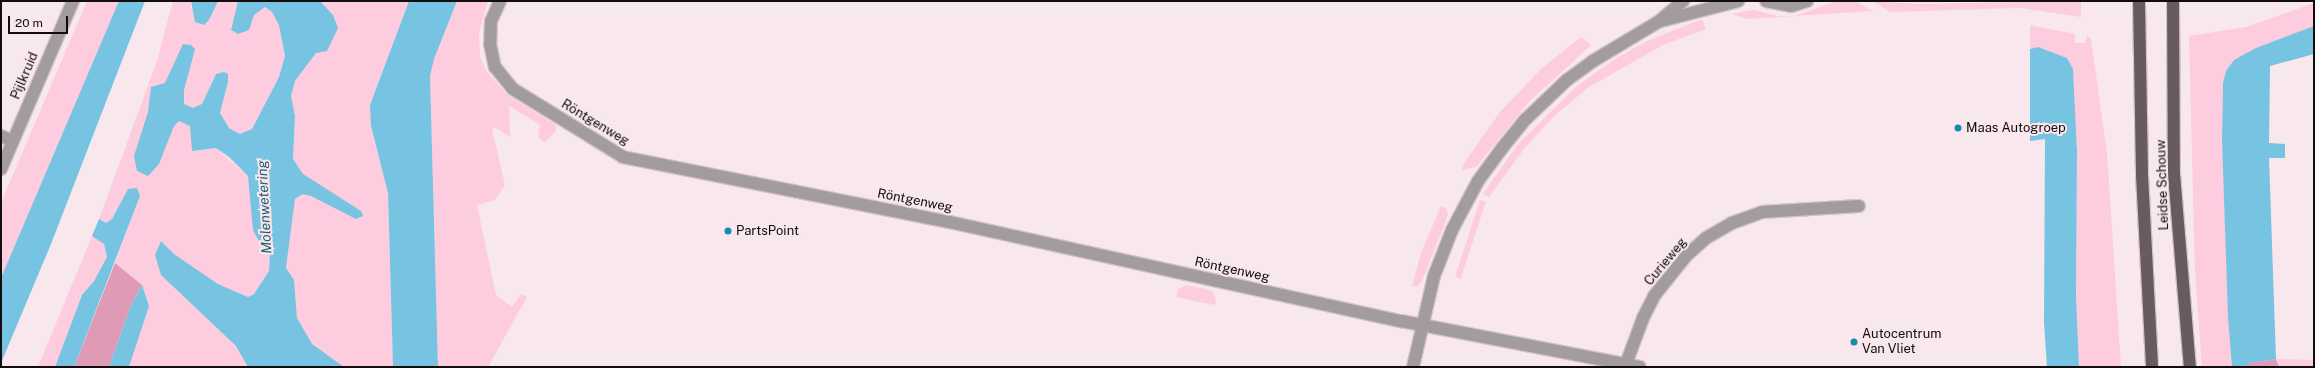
<!DOCTYPE html>
<html>
<head>
<meta charset="utf-8">
<style>
	body { margin:0 }
	#map { position:relative; width:2315px; height:368px; overflow:hidden; background:#f8e7ed; font-family:"Public Sans",sans-serif }
	div>[style] { position:absolute }
	[style*='--x'] { left:calc(var(--x)*1px); top:calc(var(--y)*1px); width:calc(var(--w)*1px); rotate:calc(var(--a)*1deg) }
	.green>* { inset:0; background:#fdccdf; transform-origin:0 0 }
	.forest>* { inset:0; background:#df9bb6 }
	.water>* { inset:0; background:#76c3e2 }
	.roads { filter:drop-shadow(1px 0 #d3c4c9) drop-shadow(-1px 0 #d3c4c9) drop-shadow(0 1px #d3c4c9) drop-shadow(0 -1px #d3c4c9) }
	.minor>* { height:12px; margin:-6px; padding:0 6px; transform-origin:6px; border-radius:6px; background:#a39c9e }
	.major>* { height:12px; margin:-6px; padding:0 6px; transform-origin:6px; border-radius:6px; background:#675b5f }
	.dots>* { width:11px; height:11px; translate:-50% -50%; box-sizing:border-box; border:2px solid #f8e7ed; border-radius:50% }
	span { translate:-50% -50%; white-space:nowrap; text-align:center; line-height:1.15; -webkit-text-stroke:4px #f8e7ed; paint-order:stroke }
	.street-label { font-size:13px; color:#110c0e }
	.poi-label { font-size:13px; color:#110c0e }
	.left { translate:0 -50%; text-align:left }
	.water-label { font-size:14px; color:#215e74; font-style:italic }
	.frame { position:absolute; inset:0; border:2px solid #110c0e; pointer-events:none }
	.scale { position:absolute; left:8px; top:16px; width:60px; height:18px; box-sizing:border-box; border:2px solid #110c0e; border-top:0; padding-left:5px; font-size:12px; line-height:14px; white-space:nowrap; color:#110c0e; -webkit-text-stroke:3px #f8e7ed; paint-order:stroke }
</style>
</head>
<body>
<div id="map">
	<div class="green">
		<div style="clip-path:polygon(87px 1px,120px 1px,1px 278px,1px 203px)"></div>
		<div style="clip-path:polygon(173px 1px,191px 1px,191px 9px,209px 20px,218px 1px,238px 1px,231px 29px,249px 30px,254px 15px,264px 7px,272px 11px,279px 25px,285px 56px,279px 77px,252px 129px,240px 134px,229px 128px,220px 113px,228px 82px,216px 74px,202px 104px,192px 151px,216px 148px,248px 176px,261px 245px,270px 253px,269px 271px,254px 294px,248px 297px,218px 284px,174px 254px,161px 241px,161px 275px,236px 346px,248px 367px,129px 367px,149px 305px,142px 285px,115px 263px,140px 196px,128px 189px,112px 219px,106px 223px,99px 219px,157px 61px)"></div>
		<div style="clip-path:polygon(320px 1px,409px 1px,370px 105px,371px 126px,388px 193px,393px 367px,296px 367px,297px 318px,294px 280px,286px 268px,295px 199px,301px 196px,303px 174px,293px 159px,295px 116px,291px 96px,295px 81px,316px 53px,333px 15px)"></div>
		<div style="clip-path:polygon(457px 1px,488px 1px,479px 33px,480px 56px,485px 69px,506px 94px,556px 125px,556px 131px,545px 142px,538px 138px,540px 125px,509px 106px,510px 137px,495px 127px,492px 129px,505px 185px,495px 200px,477px 205px,496px 295px,512px 307px,521px 294px,527px 297px,488px 367px,438px 367px,430px 76px,434px 59px)"></div>
		<div style="clip-path:polygon(1836px 1px,1855px 1px,1873px 11px,1747px 19px,1732px 14px,1753px 10px,1778px 16px,1795px 16px)"></div>
		<div style="clip-path:polygon(1873px 1px,1918px 4px,2081px 1px,2081px 17px,2021px 8px,1890px 12px)"></div>
		<div style="clip-path:polygon(2314px 3px,2314px 26px,2256px 48px,2226px 71px,2223px 83px,2222px 141px,2228px 318px,2232px 367px,2202px 367px,2195px 272px,2189px 36px,2246px 27px)"></div>
		<div style="clip-path:polygon(1702px 19px,1706px 29px,1663px 45px,1589px 87px,1553px 117px,1524px 149px,1489px 197px,1483px 194px,1518px 144px,1578px 85px,1615px 59px,1645px 42px)"></div>
		<div style="clip-path:polygon(2030px 25px,2075px 34px,2075px 43px,2085px 43px,2087px 35px,2091px 39px,2107px 153px,2121px 367px,2079px 367px,2076px 295px,2077px 151px,2073px 69px,2067px 58px,2038px 47px,2030px 49px)"></div>
		<div style="clip-path:polygon(1581px 37px,1591px 45px,1529px 102px,1476px 167px,1462px 170px,1464px 163px,1500px 112px,1541px 69px)"></div>
		<div style="left:1480px;top:200px;width:6px;height:81px;rotate:18deg"></div>
		<div style="clip-path:polygon(1441px 206px,1446px 208px,1448px 214px,1445px 223px,1422px 281px,1417px 287px,1412px 286px,1421px 253px)"></div>
		<div style="clip-path:polygon(92px 236px,104px 244px,107px 257px,94px 281px,82px 295px,55px 367px,38px 367px)"></div>
		<div style="clip-path:polygon(1186px 285px,1210px 290px,1214px 293px,1216px 303px,1214px 305px,1176px 297px,1178px 289px)"></div>
		<div style="clip-path:polygon(2276px 359px,2314px 360px,2314px 367px,2279px 367px)"></div>
	</div>
	<div class="forest">
		<div style="clip-path:polygon(115px 263px,142px 285px,131px 305px,109px 367px,74px 367px)"></div>
		<div style="clip-path:polygon(2276px 359px,2279px 367px,2246px 367px,2250px 363px)"></div>
	</div>
	<div class="water">
		<div style="clip-path:polygon(119px 1px,145px 1px,51px 244px,1px 363px,1px 278px)"></div>
		<div style="clip-path:polygon(191px 1px,218px 1px,209px 20px,204px 25px,195px 22px)"></div>
		<div style="clip-path:polygon(238px 1px,320px 1px,333px 15px,338px 28px,327px 51px,316px 53px,295px 81px,291px 96px,295px 116px,293px 159px,303px 174px,361px 211px,363px 216px,356px 219px,311px 196px,303px 194px,295px 199px,286px 268px,294px 280px,297px 318px,312px 344px,344px 367px,248px 367px,236px 346px,161px 275px,155px 255px,161px 241px,174px 254px,218px 284px,248px 297px,254px 294px,269px 271px,270px 253px,261px 245px,253px 230px,248px 176px,229px 157px,216px 148px,192px 151px,190px 126px,179px 121px,174px 126px,159px 164px,148px 176px,137px 171px,134px 156px,148px 112px,151px 87px,165px 83px,183px 44px,191px 45px,195px 49px,184px 90px,184px 104px,193px 108px,202px 104px,216px 74px,224px 72px,228px 74px,228px 82px,220px 113px,229px 128px,240px 134px,252px 129px,279px 77px,285px 56px,279px 25px,272px 12px,265px 7px,254px 15px,249px 30px,238px 34px,231px 30px)"></div>
		<div style="clip-path:polygon(409px 1px,457px 1px,434px 59px,430px 76px,438px 367px,393px 367px,388px 193px,371px 126px,370px 105px)"></div>
		<div style="clip-path:polygon(2314px 26px,2314px 54px,2270px 66px,2269px 143px,2285px 144px,2285px 158px,2269px 158px,2276px 359px,2250px 363px,2246px 367px,2232px 367px,2228px 318px,2222px 141px,2223px 83px,2226px 71px,2234px 60px,2256px 48px)"></div>
		<div style="clip-path:polygon(2038px 47px,2067px 58px,2073px 69px,2077px 151px,2076px 295px,2079px 367px,2047px 367px,2044px 323px,2045px 139px,2030px 141px,2030px 49px)"></div>
		<div style="clip-path:polygon(137px 188px,140px 196px,74px 367px,55px 367px,82px 295px,94px 281px,107px 257px,104px 244px,92px 236px,99px 219px,106px 223px,112px 219px,128px 189px)"></div>
		<div style="clip-path:polygon(142px 285px,149px 306px,129px 367px,109px 367px,131px 305px)"></div>
	</div>
	<div class="roads">
		<div class="minor">
			<div style="--x:500;--y:1;--w:22;--a:114"></div>
			<div style="--x:491;--y:21;--w:23;--a:92"></div>
			<div style="--x:490;--y:44;--w:24;--a:78"></div>
			<div style="--x:495;--y:67;--w:28;--a:51"></div>
			<div style="--x:513;--y:89;--w:129;--a:31.7"></div>
			<div style="--x:623;--y:157;--w:332;--a:11.3"></div>
			<div style="--x:949;--y:222;--w:463;--a:12.4"></div>
			<div style="--x:1401;--y:321;--w:243;--a:10.9"></div>
			<div style="--x:1766;--y:1;--w:25;--a:11"></div>
			<div style="--x:1791;--y:6;--w:17;--a:-17"></div>
			<div style="--x:1661;--y:21;--w:80;--a:-14.6"></div>
			<div style="--x:1;--y:136;--w:13;--a:23"></div>
			<div style="--x:1;--y:169;--w:183;--a:-66.8"></div>
			<div style="--x:1626;--y:364;--w:49;--a:-69.7"></div>
			<div style="--x:1643;--y:318;--w:25;--a:-63"></div>
			<div style="--x:1654;--y:296;--w:51;--a:-51.3"></div>
			<div style="--x:1686;--y:256;--w:27;--a:-42"></div>
			<div style="--x:1706;--y:238;--w:30;--a:-30"></div>
			<div style="--x:1732;--y:223;--w:32;--a:-20"></div>
			<div style="--x:1762;--y:212;--w:97;--a:-3.5"></div>
			<div style="--x:1413;--y:367;--w:93;--a:-77"></div>
			<div style="--x:1434;--y:276;--w:49;--a:-68.6"></div>
			<div style="--x:1452;--y:230;--w:55;--a:-62"></div>
			<div style="--x:1478;--y:181;--w:42;--a:-53.7"></div>
			<div style="--x:1503;--y:147;--w:36;--a:-51"></div>
			<div style="--x:1526;--y:119;--w:57;--a:-43.6"></div>
			<div style="--x:1567;--y:80;--w:32;--a:-36"></div>
			<div style="--x:1593;--y:61;--w:76;--a:-31"></div>
			<div style="--x:1658;--y:22;--w:33;--a:-40"></div>
		</div>
		<div class="major">
			<div style="--x:2139;--y:1;--w:174;--a:89"></div>
			<div style="--x:2142;--y:175;--w:192;--a:87"></div>
			<div style="--x:2173;--y:1;--w:173;--a:89.7"></div>
			<div style="--x:2174;--y:174;--w:194;--a:85.3"></div>
		</div>
	</div>
	<div class="dots">
		<div style="left:1958px;top:128px;background:#178baf"></div>
		<div style="left:728px;top:231px;background:#178baf"></div>
		<div style="left:1854px;top:342px;background:#178baf"></div>
	</div>
	<div class="street-label">
		<span style="left:25px;top:76px;rotate:-67deg">Pijlkruid</span>
		<span style="left:595px;top:123px;rotate:31deg">Röntgenweg</span>
		<span style="left:2163px;top:185px;rotate:-92deg">Leidse Schouw</span>
		<span style="left:915px;top:201px;rotate:11deg">Röntgenweg</span>
		<span style="left:1666px;top:262px;rotate:-50deg">Curieweg</span>
		<span style="left:1232px;top:270px;rotate:12deg">Röntgenweg</span>
	</div>
	<div class="poi-label">
		<span class="left" style="left:1966px;top:128px">Maas Autogroep</span>
		<span class="left" style="left:736px;top:231px">PartsPoint</span>
		<span class="left" style="left:1862px;top:342px">Autocentrum<br>Van Vliet</span>
	</div>
	<div class="water-label">
		<span style="left:264px;top:207px;rotate:-93deg">Molenwetering</span>
	</div>
	<div class="frame"></div>
	<div class="scale">20 m</div>
</div>
</body>
</html>
